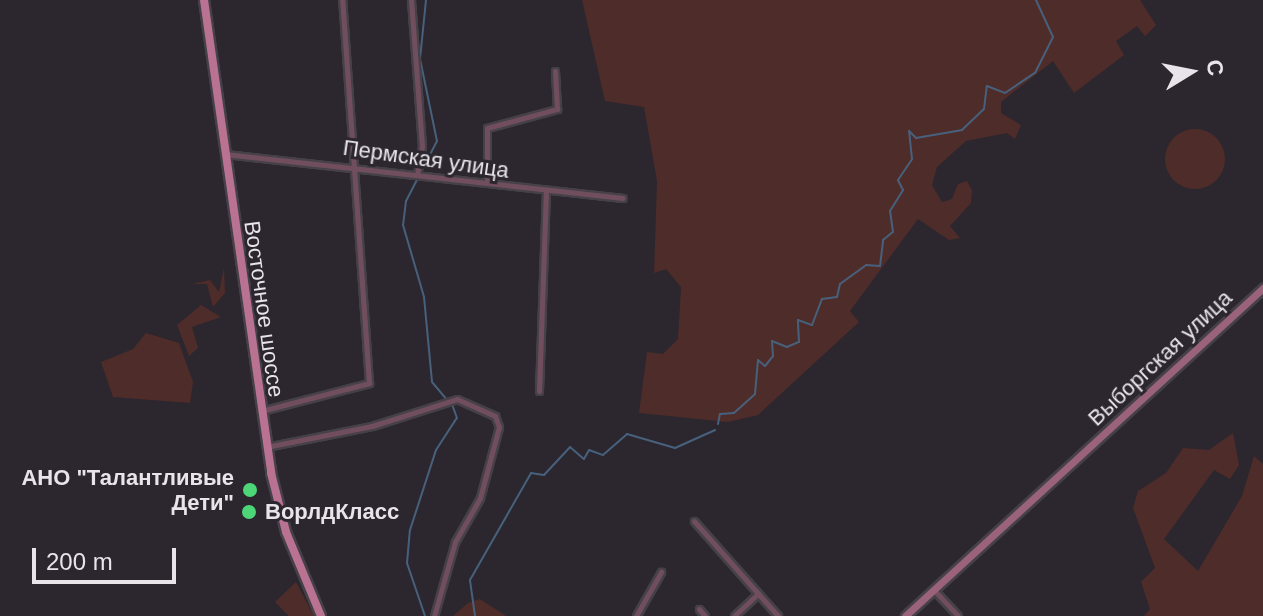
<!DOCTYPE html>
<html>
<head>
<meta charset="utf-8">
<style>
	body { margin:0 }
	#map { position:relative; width:1263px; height:616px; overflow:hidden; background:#2c262e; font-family:Arial,sans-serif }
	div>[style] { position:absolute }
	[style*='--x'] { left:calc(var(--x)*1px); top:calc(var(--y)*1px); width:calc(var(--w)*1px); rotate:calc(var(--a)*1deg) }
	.green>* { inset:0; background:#4e2c29 }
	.round { border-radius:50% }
	.stream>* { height:2px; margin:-1px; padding:0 1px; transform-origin:1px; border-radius:1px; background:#47617d }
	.roads { filter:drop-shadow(2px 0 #464148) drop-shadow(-2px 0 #464148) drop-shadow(0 2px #464148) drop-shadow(0 -2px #464148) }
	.street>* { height:5px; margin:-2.5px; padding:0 2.5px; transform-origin:2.5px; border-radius:2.5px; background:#714e5e }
	.secondary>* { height:7px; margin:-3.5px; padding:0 3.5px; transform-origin:3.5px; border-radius:3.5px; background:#9a637b }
	.primary>* { height:8px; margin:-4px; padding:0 4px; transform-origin:4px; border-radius:4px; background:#b97292 }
	.dots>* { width:22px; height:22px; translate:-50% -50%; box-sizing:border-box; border:4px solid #2c262e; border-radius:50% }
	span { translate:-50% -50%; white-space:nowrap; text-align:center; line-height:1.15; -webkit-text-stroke:6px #2c262e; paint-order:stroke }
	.street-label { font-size:22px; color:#e8e4ea }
	.poi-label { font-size:22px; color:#e8e4ea; font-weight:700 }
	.right { translate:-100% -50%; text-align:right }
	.left { translate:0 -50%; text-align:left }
	.north { position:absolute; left:1151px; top:32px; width:80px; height:80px; -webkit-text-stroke:6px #2c262e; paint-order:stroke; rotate:80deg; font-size:22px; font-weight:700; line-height:32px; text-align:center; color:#e8e4ea }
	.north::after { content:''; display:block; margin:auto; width:28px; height:36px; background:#e8e4ea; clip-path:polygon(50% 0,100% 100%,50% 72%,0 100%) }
	.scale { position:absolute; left:32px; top:548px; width:144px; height:36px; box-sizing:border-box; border:4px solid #e8e4ea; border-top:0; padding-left:10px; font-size:24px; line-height:28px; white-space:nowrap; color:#e8e4ea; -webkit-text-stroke:6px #2c262e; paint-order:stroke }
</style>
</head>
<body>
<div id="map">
	<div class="green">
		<div style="clip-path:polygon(582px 0,1140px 0,1156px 25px,1145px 36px,1137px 26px,1116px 41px,1124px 55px,1074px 93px,1053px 61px,1001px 102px,1001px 113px,1021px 125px,1015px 139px,1007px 133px,966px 141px,937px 167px,932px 185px,942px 202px,952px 199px,958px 184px,967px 181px,972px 190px,971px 203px,950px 226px,960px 238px,949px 240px,918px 219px,850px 311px,859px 322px,758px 415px,728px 422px,639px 413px,647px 352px,663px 354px,678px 339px,681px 287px,666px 269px,654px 273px,657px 181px,644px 107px,605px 101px)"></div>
		<div class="round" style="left:1165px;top:129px;width:60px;height:60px"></div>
		<div style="clip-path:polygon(224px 268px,225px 293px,213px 307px,207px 284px,192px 284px,210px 280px,219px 292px)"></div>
		<div style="clip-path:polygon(201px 305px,221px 317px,192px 327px,198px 348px,189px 356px,177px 325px)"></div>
		<div style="clip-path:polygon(146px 333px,179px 343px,193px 382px,190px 403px,113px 397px,101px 362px,133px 349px)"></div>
		<div style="clip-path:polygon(1233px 433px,1239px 465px,1230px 479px,1214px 470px,1164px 539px,1198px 571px,1242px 496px,1254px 456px,1263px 464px,1263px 616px,1144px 616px,1150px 609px,1141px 582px,1155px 568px,1133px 508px,1138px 491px,1166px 473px,1183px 448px,1209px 450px)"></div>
		<div style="clip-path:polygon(296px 582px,306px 601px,314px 616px,289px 616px,275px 602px)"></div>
		<div style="clip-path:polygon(480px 599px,506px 616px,453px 616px,468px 603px)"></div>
	</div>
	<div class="stream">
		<div style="--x:426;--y:0;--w:59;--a:95.8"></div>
		<div style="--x:420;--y:59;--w:84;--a:78.3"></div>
		<div style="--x:437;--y:141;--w:68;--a:117.3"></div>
		<div style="--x:406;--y:201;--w:24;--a:97"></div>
		<div style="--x:403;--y:225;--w:75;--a:73.7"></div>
		<div style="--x:424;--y:297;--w:85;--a:84.6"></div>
		<div style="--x:432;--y:382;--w:23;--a:50"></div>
		<div style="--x:718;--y:424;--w:10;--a:-79"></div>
		<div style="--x:720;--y:414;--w:14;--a:-4"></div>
		<div style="--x:734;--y:413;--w:28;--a:-42"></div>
		<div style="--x:755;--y:394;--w:34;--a:-85"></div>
		<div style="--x:758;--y:360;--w:9;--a:41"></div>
		<div style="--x:765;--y:366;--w:13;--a:-51"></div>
		<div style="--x:773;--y:356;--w:15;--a:-94"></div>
		<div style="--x:772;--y:341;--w:16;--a:22"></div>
		<div style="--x:787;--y:347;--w:13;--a:-23"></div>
		<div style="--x:799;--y:342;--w:22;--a:-93"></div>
		<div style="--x:798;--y:320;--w:15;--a:20"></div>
		<div style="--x:812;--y:325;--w:28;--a:-69"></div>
		<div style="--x:822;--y:299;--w:15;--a:-8"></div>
		<div style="--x:837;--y:297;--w:13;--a:-77"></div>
		<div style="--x:840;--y:284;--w:32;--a:-36"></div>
		<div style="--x:866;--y:265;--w:14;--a:4"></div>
		<div style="--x:880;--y:266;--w:26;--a:-83"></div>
		<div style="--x:883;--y:240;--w:13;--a:-39"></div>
		<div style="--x:893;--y:232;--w:21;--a:-98"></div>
		<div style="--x:890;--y:211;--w:25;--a:-58"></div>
		<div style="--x:903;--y:190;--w:11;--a:-117"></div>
		<div style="--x:898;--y:180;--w:25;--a:-56"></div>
		<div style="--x:912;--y:159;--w:28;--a:-96"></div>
		<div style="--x:909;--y:131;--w:10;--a:45"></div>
		<div style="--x:916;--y:138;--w:47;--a:-9.9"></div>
		<div style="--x:962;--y:130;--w:30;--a:-44"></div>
		<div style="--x:984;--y:109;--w:23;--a:-83"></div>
		<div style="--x:987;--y:86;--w:19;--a:21"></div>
		<div style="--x:1005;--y:93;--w:36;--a:-34"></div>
		<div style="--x:1035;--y:73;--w:40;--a:-63.4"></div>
		<div style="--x:1053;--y:37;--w:41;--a:-114.7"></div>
		<div style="--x:425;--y:616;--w:56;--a:-108.8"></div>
		<div style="--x:407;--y:563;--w:33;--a:-85"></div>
		<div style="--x:410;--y:530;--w:84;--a:-72"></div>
		<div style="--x:436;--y:450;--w:38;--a:-57"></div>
		<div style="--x:457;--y:418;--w:15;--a:-110"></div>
		<div style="--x:475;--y:616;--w:36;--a:-98"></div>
		<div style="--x:470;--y:580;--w:123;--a:-60.3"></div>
		<div style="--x:531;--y:473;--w:13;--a:9"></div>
		<div style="--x:544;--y:475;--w:38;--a:-47"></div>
		<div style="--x:570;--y:447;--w:18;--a:41"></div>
		<div style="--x:584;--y:459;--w:10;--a:-61"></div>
		<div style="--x:589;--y:450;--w:15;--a:20"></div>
		<div style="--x:603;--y:455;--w:32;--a:-41"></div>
		<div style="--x:627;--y:434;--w:50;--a:16.3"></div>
		<div style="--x:675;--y:448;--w:44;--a:-24.2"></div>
	</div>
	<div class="roads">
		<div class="street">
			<div style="--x:411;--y:0;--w:146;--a:85.7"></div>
			<div style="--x:422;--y:146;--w:28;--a:100"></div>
			<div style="--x:225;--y:154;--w:400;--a:6.3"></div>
			<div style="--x:487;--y:183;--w:55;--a:-90"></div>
			<div style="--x:487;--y:128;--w:73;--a:-15.2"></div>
			<div style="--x:557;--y:109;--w:38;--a:-93"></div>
			<div style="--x:539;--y:391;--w:199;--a:-88"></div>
			<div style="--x:261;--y:411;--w:112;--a:-14.5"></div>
			<div style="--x:369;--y:383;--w:384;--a:-94"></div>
			<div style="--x:266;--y:447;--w:108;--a:-11.2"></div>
			<div style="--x:372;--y:426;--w:89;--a:-17.6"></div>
			<div style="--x:457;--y:399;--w:42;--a:24.1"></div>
			<div style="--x:495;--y:416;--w:12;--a:70"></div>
			<div style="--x:499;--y:427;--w:73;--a:105"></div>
			<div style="--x:480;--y:498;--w:51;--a:119.6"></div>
			<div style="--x:455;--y:542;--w:77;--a:105.8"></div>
			<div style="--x:694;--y:521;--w:127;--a:48.5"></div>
			<div style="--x:934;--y:590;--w:35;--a:47"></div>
			<div style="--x:699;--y:609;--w:9;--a:49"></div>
			<div style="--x:636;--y:616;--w:51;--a:-60.4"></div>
			<div style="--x:734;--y:616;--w:33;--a:-43"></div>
		</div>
		<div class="secondary">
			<div style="--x:905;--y:616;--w:486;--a:-42.5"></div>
		</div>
		<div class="primary">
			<div style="--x:204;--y:0;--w:478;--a:81.9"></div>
			<div style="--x:271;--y:473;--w:61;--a:75.7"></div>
			<div style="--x:286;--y:532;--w:91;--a:67.4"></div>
		</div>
	</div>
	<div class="dots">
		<div style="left:250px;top:490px;background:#4cd677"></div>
		<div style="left:249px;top:512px;background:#4cd677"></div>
	</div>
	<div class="street-label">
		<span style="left:426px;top:159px;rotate:8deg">Пермская улица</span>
		<span style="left:264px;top:309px;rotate:82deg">Восточное шоссе</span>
		<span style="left:1160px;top:358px;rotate:-43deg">Выборгская улица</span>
	</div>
	<div class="poi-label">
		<span class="right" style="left:234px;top:490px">АНО "Талантливые<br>Дети"</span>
		<span class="left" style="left:265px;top:512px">ВорлдКласс</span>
	</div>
	<div class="north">С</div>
	<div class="scale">200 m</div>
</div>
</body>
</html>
